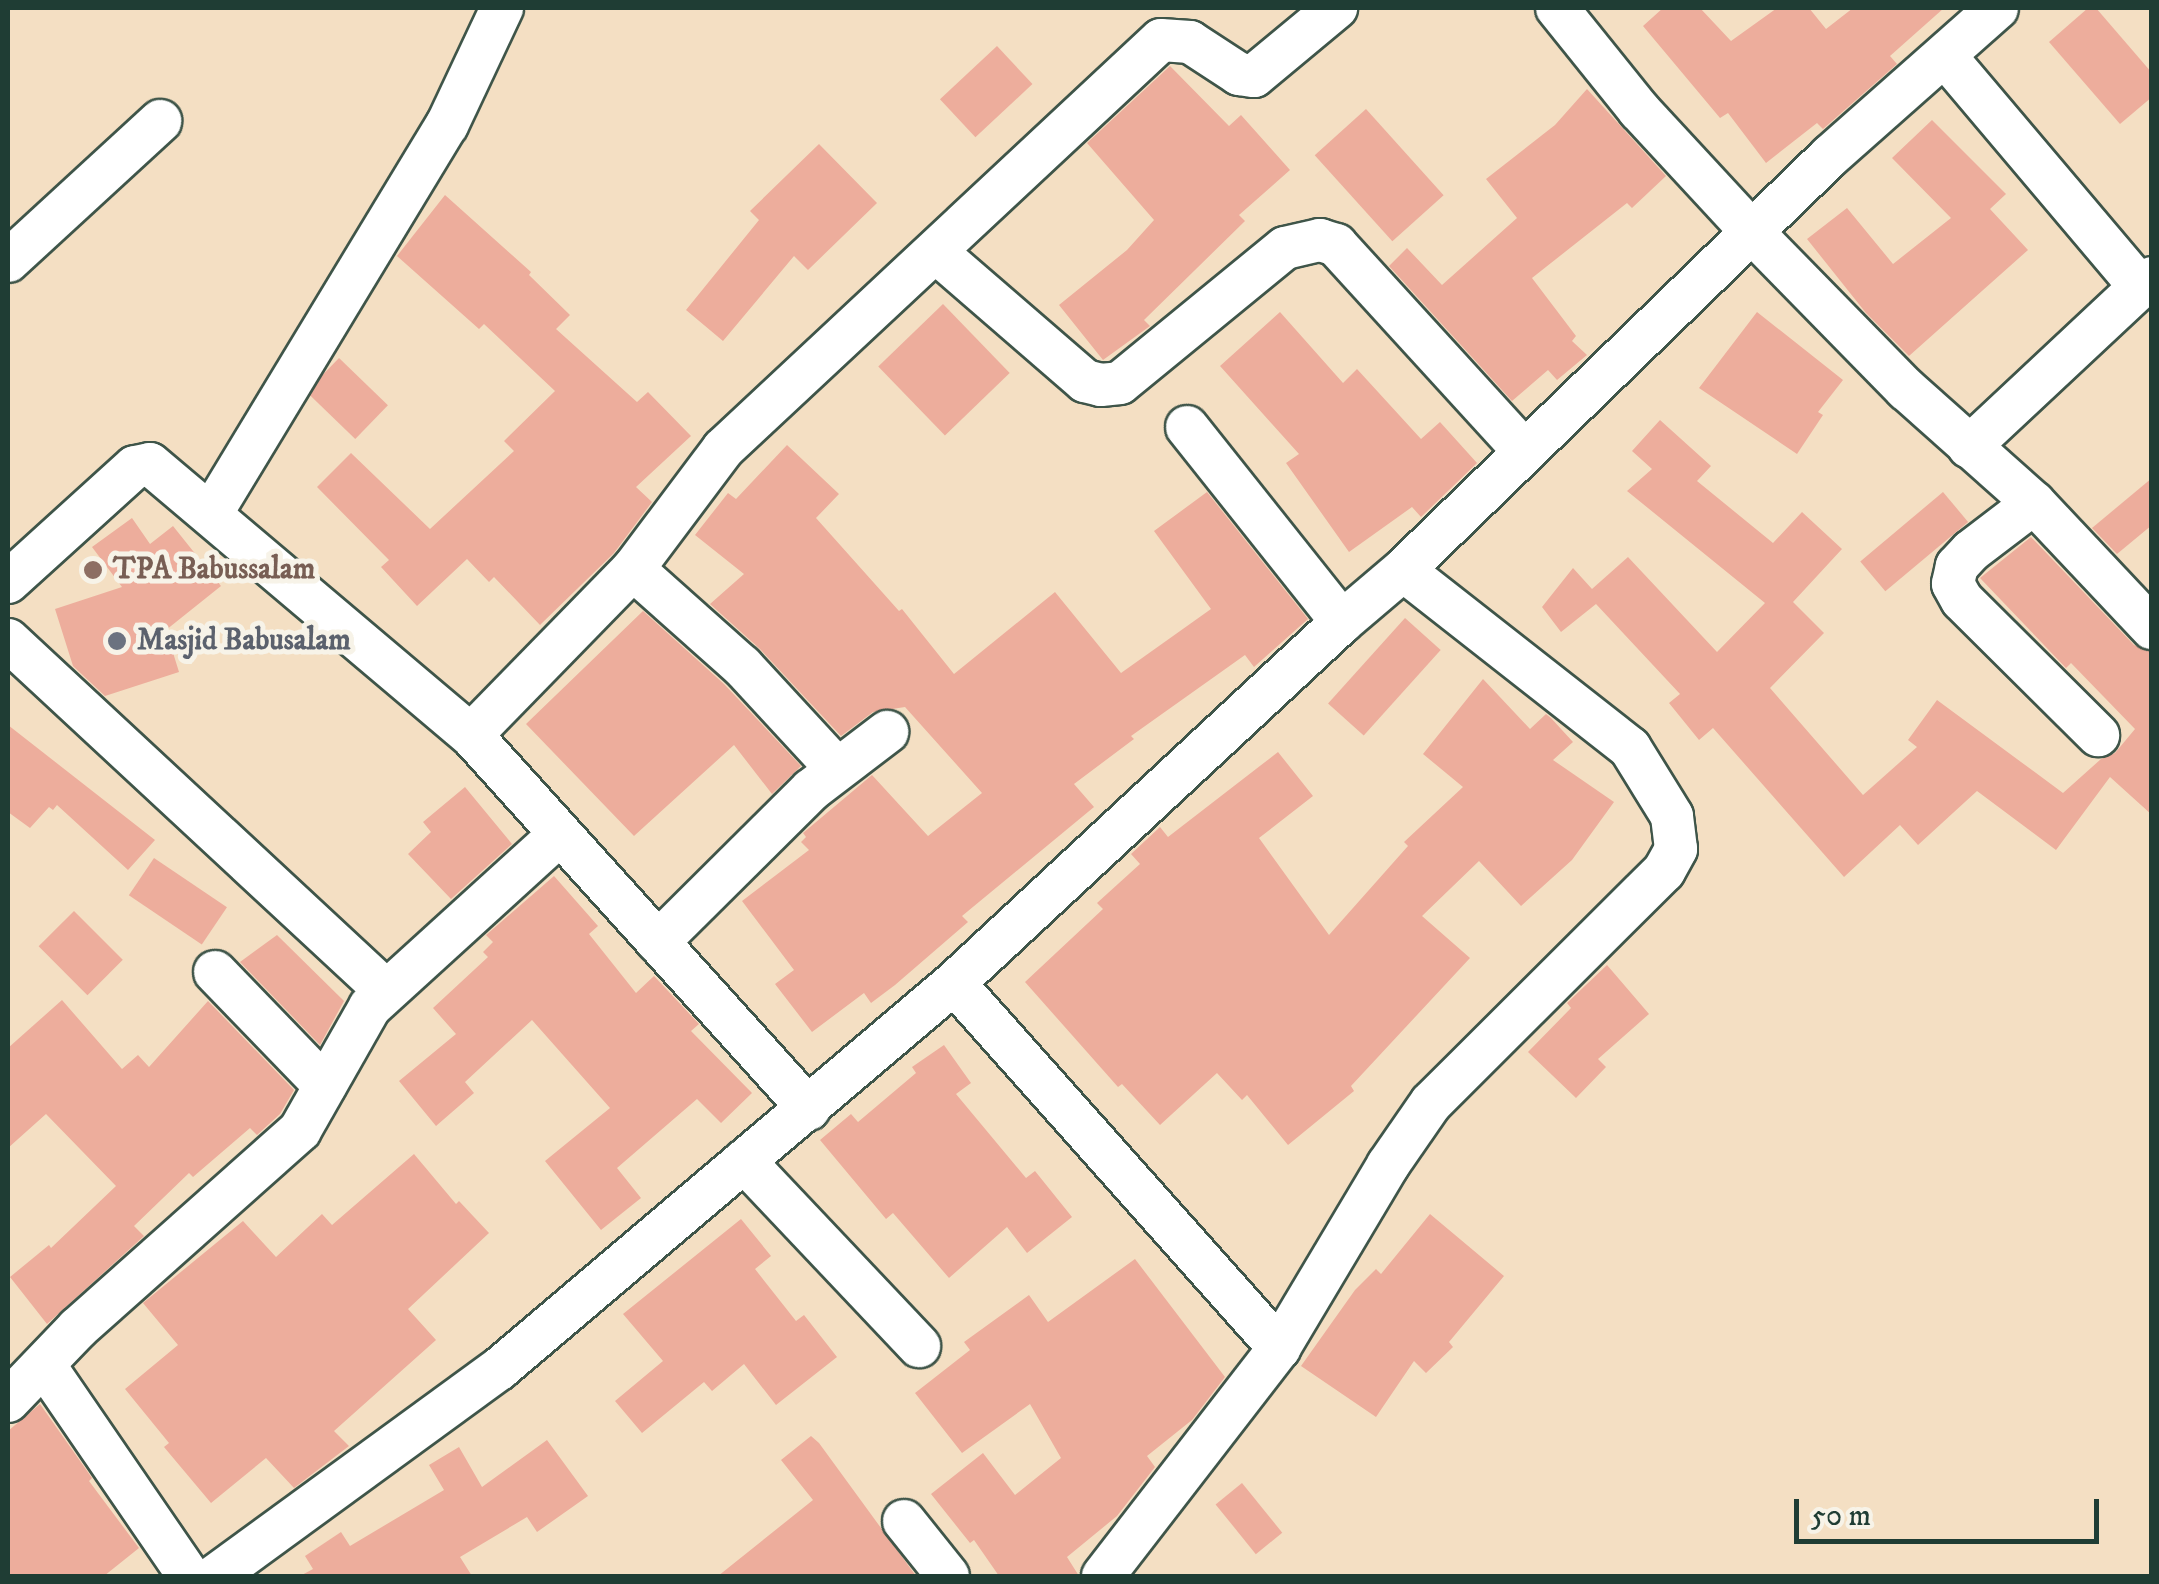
<!DOCTYPE html>
<html>
<head>
<meta charset="utf-8">
<style>
	body { margin:0 }
	#map { position:relative; width:2159px; height:1584px; overflow:hidden; background:#f4dfc3; font-family:"IM FELL DW Pica",serif }
	div>[style] { position:absolute }
	[style*='--x'] { left:calc(var(--x)*1px); top:calc(var(--y)*1px); width:calc(var(--w)*1px); rotate:calc(var(--a)*1deg) }
	.building>* { inset:0; background:#edad9c; transform-origin:0 0 }
	.roads { filter:drop-shadow(2px 0 #3f5549) drop-shadow(-2px 0 #3f5549) drop-shadow(0 2px #3f5549) drop-shadow(0 -2px #3f5549) }
	.street>* { height:42px; margin:-21px; padding:0 21px; transform-origin:21px; border-radius:21px; background:#fff }
	.dots>* { width:28px; height:28px; translate:-50% -50%; box-sizing:border-box; border:5px solid #f7f3e8; border-radius:50% }
	span { translate:-50% -50%; white-space:nowrap; text-align:center; line-height:1.15; -webkit-text-stroke:10px #f7f3e8; paint-order:stroke }
	.education-label { font-size:30px; color:#785e54; font-weight:700 }
	.left { translate:0 -50%; text-align:left }
	.worship-label { font-size:30px; color:#5b616d; font-weight:700 }
	.frame { position:absolute; inset:0; border:10px solid #1f3d34; pointer-events:none }
	.scale { position:absolute; left:1794px; top:1499px; width:305px; height:45px; box-sizing:border-box; border:5px solid #1f3d34; border-top:0; padding-left:12px; font-size:30px; line-height:35px; white-space:nowrap; color:#1f3d34; -webkit-text-stroke:8px #f7f3e8; paint-order:stroke }
</style>
</head>
<body>
<div id="map">
	<div class="building">
		<div style="clip-path:polygon(1663px 8px,1700px 8px,1731px 41px,1777px 8px,1809px 8px,1826px 29px,1853px 8px,1944px 8px,1890px 56px,1897px 64px,1823px 129px,1817px 123px,1766px 163px,1728px 113px,1720px 118px,1643px 26px)"></div>
		<div style="clip-path:polygon(2088px 8px,2096px 8px,2152px 73px,2152px 97px,2120px 124px,2049px 42px)"></div>
		<div style="left:997px;top:46px;width:52px;height:78px;rotate:47deg"></div>
		<div style="clip-path:polygon(1170px 66px,1229px 126px,1241px 115px,1290px 170px,1239px 215px,1245px 221px,1144px 320px,1150px 326px,1103px 360px,1059px 305px,1127px 250px,1154px 220px,1087px 143px)"></div>
		<div style="clip-path:polygon(1587px 89px,1666px 176px,1632px 208px,1627px 203px,1532px 278px,1576px 336px,1572px 341px,1587px 355px,1557px 380px,1548px 370px,1512px 401px,1389px 266px,1407px 248px,1442px 285px,1517px 218px,1486px 179px,1555px 125px)"></div>
		<div style="left:1366px;top:109px;width:116px;height:69px;rotate:48deg"></div>
		<div style="clip-path:polygon(1932px 120px,2006px 194px,1990px 209px,2028px 250px,1909px 356px,1866px 313px,1807px 239px,1847px 208px,1893px 264px,1951px 218px,1892px 158px)"></div>
		<div style="clip-path:polygon(819px 144px,877px 203px,808px 270px,794px 256px,723px 341px,686px 310px,759px 220px,750px 211px)"></div>
		<div style="clip-path:polygon(445px 195px,531px 272px,529px 275px,570px 315px,556px 329px,637px 402px,648px 392px,691px 436px,636px 487px,652px 502px,614px 553px,540px 625px,494px 577px,489px 582px,467px 559px,417px 606px,381px 567px,389px 560px,317px 487px,351px 453px,430px 529px,514px 451px,504px 441px,555px 391px,484px 324px,479px 329px,397px 256px)"></div>
		<div style="left:943px;top:304px;width:96px;height:90px;rotate:46deg"></div>
		<div style="clip-path:polygon(1280px 312px,1343px 383px,1357px 369px,1421px 439px,1440px 422px,1477px 463px,1421px 517px,1412px 507px,1349px 552px,1286px 463px,1299px 454px,1220px 366px)"></div>
		<div style="clip-path:polygon(1757px 312px,1843px 380px,1818px 412px,1823px 415px,1797px 454px,1699px 388px)"></div>
		<div style="left:339px;top:358px;width:68px;height:47px;rotate:44deg"></div>
		<div style="clip-path:polygon(1660px 420px,1711px 466px,1697px 481px,1773px 543px,1802px 512px,1842px 549px,1793px 602px,1824px 633px,1770px 688px,1863px 795px,1917px 747px,1908px 740px,1937px 700px,2063px 793px,2101px 759px,2115px 753px,2135px 729px,2071px 663px,2066px 668px,1980px 578px,2031px 537px,2134px 645px,2152px 652px,2152px 815px,2110px 777px,2056px 850px,1977px 791px,1918px 845px,1900px 825px,1844px 877px,1713px 728px,1699px 740px,1669px 703px,1680px 694px,1596px 604px,1561px 632px,1542px 607px,1573px 568px,1592px 589px,1628px 557px,1717px 652px,1765px 603px,1627px 491px,1652px 469px,1632px 451px)"></div>
		<div style="clip-path:polygon(787px 445px,839px 494px,816px 518px,899px 611px,902px 609px,954px 674px,1055px 592px,1121px 673px,1211px 609px,1154px 531px,1207px 492px,1308px 619px,1254px 667px,1245px 655px,1131px 736px,1134px 739px,1074px 784px,1094px 807px,962px 916px,968px 922px,895px 985px,871px 1003px,864px 993px,812px 1032px,775px 984px,794px 970px,742px 901px,809px 850px,801px 842px,806px 837px,803px 833px,872px 775px,928px 836px,982px 793px,905px 707px,873px 712px,841px 736px,760px 649px,710px 604px,744px 574px,695px 535px,728px 493px,736px 499px)"></div>
		<div style="clip-path:polygon(2152px 478px,2152px 525px,2117px 554px,2092px 528px)"></div>
		<div style="left:1943px;top:492px;width:39px;height:108px;rotate:50deg"></div>
		<div style="clip-path:polygon(132px 518px,150px 544px,173px 526px,221px 586px,166px 630px,179px 672px,105px 696px,73px 666px,55px 609px,122px 587px,92px 547px)"></div>
		<div style="clip-path:polygon(643px 611px,724px 684px,801px 766px,772px 794px,734px 745px,634px 836px,526px 724px)"></div>
		<div style="left:1405px;top:618px;width:48px;height:115px;rotate:42deg"></div>
		<div style="clip-path:polygon(1483px 679px,1530px 729px,1546px 714px,1551px 718px,1573px 742px,1553px 760px,1614px 802px,1572px 860px,1521px 906px,1479px 861px,1422px 916px,1470px 958px,1351px 1086px,1354px 1091px,1288px 1145px,1247px 1095px,1242px 1100px,1217px 1073px,1160px 1125px,1122px 1084px,1118px 1087px,1025px 982px,1103px 909px,1097px 903px,1140px 864px,1131px 854px,1160px 827px,1168px 837px,1278px 752px,1313px 796px,1259px 838px,1329px 935px,1408px 846px,1404px 842px,1463px 787px,1423px 754px)"></div>
		<div style="clip-path:polygon(8px 725px,155px 840px,128px 870px,57px 805px,53px 810px,49px 807px,30px 828px,8px 812px)"></div>
		<div style="clip-path:polygon(465px 787px,512px 844px,451px 899px,408px 854px,431px 832px,423px 822px)"></div>
		<div style="left:154px;top:858px;width:88px;height:45px;rotate:34deg"></div>
		<div style="clip-path:polygon(554px 876px,598px 926px,589px 934px,636px 993px,654px 976px,699px 1024px,691px 1031px,752px 1093px,721px 1123px,697px 1099px,617px 1168px,641px 1198px,601px 1230px,545px 1161px,610px 1108px,532px 1020px,465px 1082px,474px 1093px,436px 1126px,399px 1081px,456px 1034px,433px 1008px,488px 957px,483px 952px,493px 942px,486px 935px)"></div>
		<div style="left:74px;top:911px;width:69px;height:50px;rotate:45deg"></div>
		<div style="clip-path:polygon(277px 935px,344px 1001px,320px 1045px,240px 962px)"></div>
		<div style="clip-path:polygon(1607px 965px,1649px 1014px,1598px 1059px,1606px 1067px,1576px 1098px,1528px 1052px,1571px 1008px,1567px 1003px)"></div>
		<div style="clip-path:polygon(62px 1000px,122px 1069px,138px 1055px,149px 1067px,208px 1001px,294px 1090px,280px 1114px,257px 1135px,250px 1128px,193px 1177px,189px 1173px,134px 1226px,144px 1236px,47px 1324px,10px 1277px,49px 1245px,51px 1248px,116px 1186px,46px 1114px,8px 1148px,8px 1048px)"></div>
		<div style="clip-path:polygon(944px 1045px,971px 1083px,956px 1094px,1026px 1178px,1035px 1171px,1072px 1217px,1027px 1253px,1007px 1227px,949px 1278px,893px 1213px,886px 1219px,820px 1140px,851px 1114px,858px 1122px,916px 1073px,912px 1067px)"></div>
		<div style="clip-path:polygon(414px 1154px,456px 1204px,459px 1201px,489px 1233px,408px 1309px,436px 1340px,334px 1431px,349px 1446px,294px 1488px,266px 1458px,211px 1503px,164px 1447px,169px 1443px,125px 1389px,178px 1345px,143px 1303px,243px 1221px,276px 1257px,322px 1214px,332px 1225px)"></div>
		<div style="clip-path:polygon(1430px 1214px,1504px 1276px,1449px 1342px,1453px 1347px,1426px 1373px,1414px 1361px,1376px 1417px,1301px 1366px,1355px 1290px,1376px 1269px,1381px 1274px)"></div>
		<div style="clip-path:polygon(741px 1219px,771px 1256px,755px 1269px,796px 1321px,804px 1315px,837px 1357px,776px 1405px,744px 1364px,712px 1391px,704px 1382px,642px 1433px,615px 1401px,663px 1361px,623px 1314px)"></div>
		<div style="clip-path:polygon(1135px 1259px,1225px 1377px,1192px 1420px,1147px 1456px,1155px 1467px,1117px 1516px,1067px 1557px,1079px 1576px,999px 1576px,974px 1540px,970px 1543px,931px 1494px,983px 1453px,1015px 1495px,1061px 1458px,1030px 1404px,962px 1453px,915px 1393px,970px 1350px,964px 1342px,1029px 1295px,1048px 1322px)"></div>
		<div style="clip-path:polygon(40px 1404px,92px 1478px,89px 1481px,139px 1548px,104px 1576px,8px 1576px,8px 1431px)"></div>
		<div style="clip-path:polygon(811px 1436px,819px 1443px,916px 1576px,718px 1576px,813px 1500px,781px 1460px)"></div>
		<div style="clip-path:polygon(547px 1440px,588px 1496px,537px 1532px,527px 1517px,460px 1557px,472px 1576px,300px 1576px,313px 1569px,305px 1556px,341px 1532px,350px 1546px,444px 1490px,429px 1465px,459px 1447px,482px 1487px)"></div>
		<div style="left:1242px;top:1483px;width:64px;height:34px;rotate:51deg"></div>
	</div>
	<div class="roads">
		<div class="street">
			<div style="--x:1557;--y:8;--w:131;--a:51.2"></div>
			<div style="--x:1639;--y:110;--w:168;--a:47.2"></div>
			<div style="--x:1753;--y:233;--w:219;--a:45.6"></div>
			<div style="--x:1906;--y:389;--w:171;--a:41.7"></div>
			<div style="--x:2034;--y:503;--w:172;--a:46.7"></div>
			<div style="--x:1945;--y:56;--w:302;--a:49.8"></div>
			<div style="--x:2140;--y:287;--w:15;--a:-37"></div>
			<div style="--x:936;--y:252;--w:197;--a:40.9"></div>
			<div style="--x:1085;--y:381;--w:16;--a:14"></div>
			<div style="--x:1101;--y:385;--w:19;--a:-6"></div>
			<div style="--x:1120;--y:383;--w:213;--a:-39.3"></div>
			<div style="--x:1285;--y:248;--w:36;--a:-13"></div>
			<div style="--x:1320;--y:240;--w:17;--a:17"></div>
			<div style="--x:1336;--y:245;--w:280;--a:47.6"></div>
			<div style="--x:8;--y:261;--w:207;--a:-42.6"></div>
			<div style="--x:1187;--y:427;--w:249;--a:51.5"></div>
			<div style="--x:1969;--y:447;--w:234;--a:-43.1"></div>
			<div style="--x:2034;--y:503;--w:79;--a:142.7"></div>
			<div style="--x:1971;--y:551;--w:21;--a:133"></div>
			<div style="--x:1957;--y:566;--w:18;--a:103"></div>
			<div style="--x:1953;--y:584;--w:18;--a:61"></div>
			<div style="--x:1962;--y:600;--w:192;--a:44.8"></div>
			<div style="--x:211;--y:514;--w:455;--a:-58.8"></div>
			<div style="--x:447;--y:125;--w:129;--a:-64.8"></div>
			<div style="--x:633;--y:569;--w:146;--a:41.7"></div>
			<div style="--x:742;--y:666;--w:139;--a:47.3"></div>
			<div style="--x:8;--y:582;--w:171;--a:-42.2"></div>
			<div style="--x:135;--y:467;--w:15;--a:-11"></div>
			<div style="--x:150;--y:464;--w:420;--a:40.2"></div>
			<div style="--x:471;--y:735;--w:504;--a:47.89"></div>
			<div style="--x:8;--y:640;--w:516;--a:42.88"></div>
			<div style="--x:471;--y:735;--w:232;--a:-45.7"></div>
			<div style="--x:633;--y:569;--w:150;--a:-53.1"></div>
			<div style="--x:723;--y:449;--w:599;--a:-43.04"></div>
			<div style="--x:1161;--y:40;--w:29;--a:4"></div>
			<div style="--x:1190;--y:42;--w:59;--a:33.1"></div>
			<div style="--x:1239;--y:74;--w:15;--a:8"></div>
			<div style="--x:1254;--y:76;--w:107;--a:-39.7"></div>
			<div style="--x:658;--y:942;--w:216;--a:-44.8"></div>
			<div style="--x:811;--y:790;--w:96;--a:-37.3"></div>
			<div style="--x:215;--y:972;--w:158;--a:46"></div>
			<div style="--x:954;--y:983;--w:489;--a:48.3"></div>
			<div style="--x:744;--y:1161;--w:255;--a:46.6"></div>
			<div style="--x:45;--y:1366;--w:255;--a:55.6"></div>
			<div style="--x:8;--y:1401;--w:101;--a:-46.2"></div>
			<div style="--x:78;--y:1328;--w:297;--a:-41.7"></div>
			<div style="--x:300;--y:1130;--w:142;--a:-60.4"></div>
			<div style="--x:370;--y:1007;--w:256;--a:-42.3"></div>
			<div style="--x:904;--y:1521;--w:70;--a:51.3"></div>
			<div style="--x:215;--y:1576;--w:351;--a:-36.1"></div>
			<div style="--x:499;--y:1369;--w:597;--a:-40.31"></div>
			<div style="--x:954;--y:983;--w:530;--a:-42.94"></div>
			<div style="--x:1342;--y:622;--w:80;--a:-40.4"></div>
			<div style="--x:1403;--y:570;--w:595;--a:-44.11"></div>
			<div style="--x:1830;--y:156;--w:223;--a:-41.5"></div>
			<div style="--x:1103;--y:1576;--w:288;--a:-52.3"></div>
			<div style="--x:1279;--y:1348;--w:213;--a:-59.2"></div>
			<div style="--x:1388;--y:1165;--w:75;--a:-55.3"></div>
			<div style="--x:1431;--y:1103;--w:329;--a:-44.9"></div>
			<div style="--x:1664;--y:871;--w:25;--a:-61"></div>
			<div style="--x:1676;--y:849;--w:33;--a:-97"></div>
			<div style="--x:1672;--y:816;--w:80;--a:-121.7"></div>
			<div style="--x:1630;--y:748;--w:288;--a:-141.9"></div>
		</div>
	</div>
	<div class="dots">
		<div style="left:93px;top:570px;background:#8d6e63"></div>
		<div style="left:117px;top:641px;background:#6b7280"></div>
	</div>
	<div class="education-label">
		<span class="left" style="left:113px;top:570px">TPA Babussalam</span>
	</div>
	<div class="worship-label">
		<span class="left" style="left:137px;top:641px">Masjid Babusalam</span>
	</div>
	<div class="frame"></div>
	<div class="scale">50 m</div>
</div>
</body>
</html>
